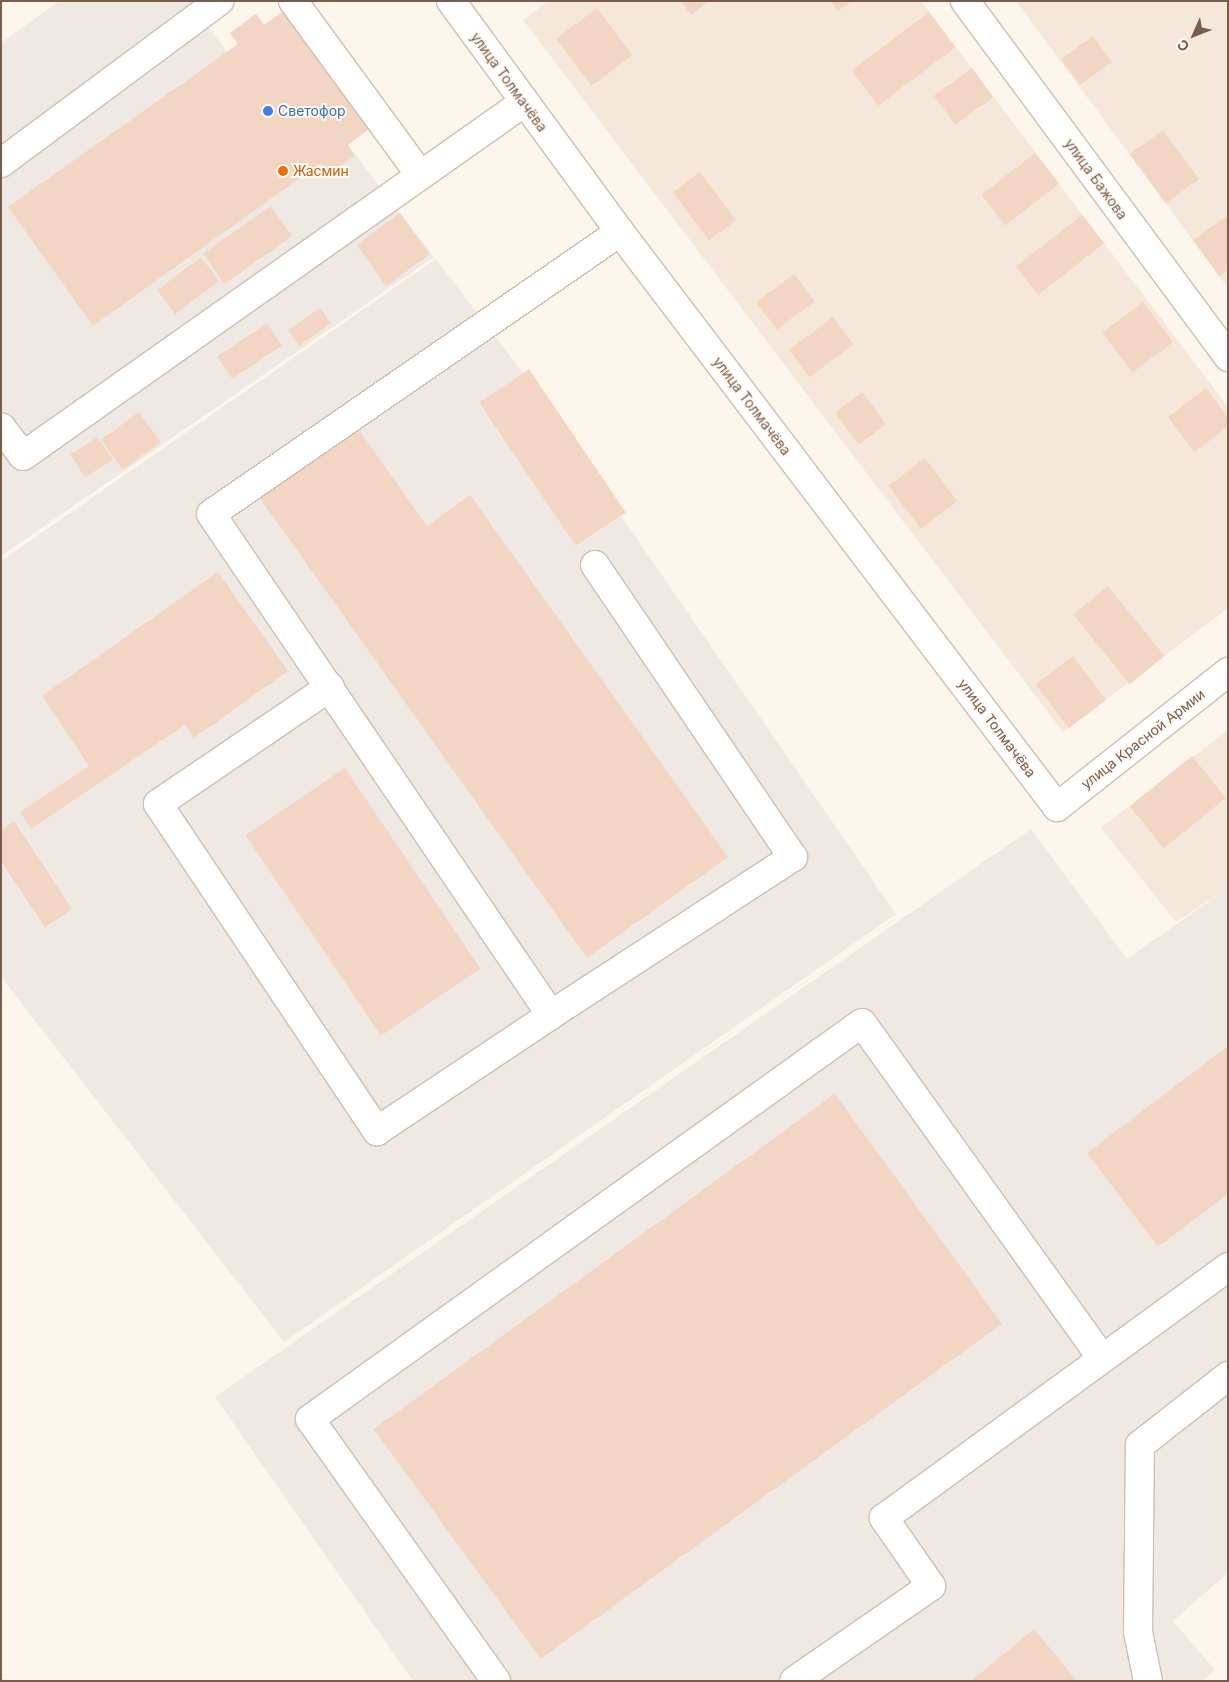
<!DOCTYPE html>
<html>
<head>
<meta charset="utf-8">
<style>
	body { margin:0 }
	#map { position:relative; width:1229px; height:1682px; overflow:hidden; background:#fdf6ec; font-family:Inter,sans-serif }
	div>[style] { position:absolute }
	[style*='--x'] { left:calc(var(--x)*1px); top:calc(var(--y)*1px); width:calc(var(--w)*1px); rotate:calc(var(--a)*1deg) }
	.residential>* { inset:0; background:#f5e8da }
	.industrial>* { inset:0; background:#efe9e4 }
	.building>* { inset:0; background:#f3d5c3; transform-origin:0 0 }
	.roads { filter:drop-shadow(1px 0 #d1beb0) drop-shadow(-1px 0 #d1beb0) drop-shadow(0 1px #d1beb0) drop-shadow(0 -1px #d1beb0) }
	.minor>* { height:28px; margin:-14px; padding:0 14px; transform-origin:14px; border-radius:14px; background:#fff }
	.dots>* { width:14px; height:14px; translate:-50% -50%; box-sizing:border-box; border:2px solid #fffaf3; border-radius:50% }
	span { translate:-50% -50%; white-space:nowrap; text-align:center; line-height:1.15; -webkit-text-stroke:4px #fffaf3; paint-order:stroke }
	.street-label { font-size:14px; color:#7a5c4d }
	.shop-label { font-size:14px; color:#366cbe }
	.left { translate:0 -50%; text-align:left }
	.food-label { font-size:14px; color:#c56008 }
	.frame { position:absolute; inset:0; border:2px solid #7a5c4d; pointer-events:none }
	.north { position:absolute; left:1169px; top:10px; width:50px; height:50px; -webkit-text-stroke:4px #fffaf3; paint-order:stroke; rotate:226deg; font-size:14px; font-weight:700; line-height:20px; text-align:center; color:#7a5c4d }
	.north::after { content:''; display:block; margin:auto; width:18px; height:22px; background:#7a5c4d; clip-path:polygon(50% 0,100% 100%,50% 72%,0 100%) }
</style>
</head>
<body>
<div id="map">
	<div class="residential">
		<div style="clip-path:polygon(548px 1px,921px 1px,1228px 407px,1228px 608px,1063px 732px,523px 20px)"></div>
		<div style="clip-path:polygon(1016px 1px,1228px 1px,1228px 288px)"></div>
		<div style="clip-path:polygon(1228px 730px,1228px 888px,1176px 922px,1101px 828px)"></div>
	</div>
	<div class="industrial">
		<div style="clip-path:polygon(59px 1px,189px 1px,227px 52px,238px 44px,230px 33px,256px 14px,264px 25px,285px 10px,369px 129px,348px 145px,434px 257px,1px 556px,1px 43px)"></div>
		<div style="clip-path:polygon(436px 259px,523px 373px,480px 403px,577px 546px,621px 516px,896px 914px,284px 1342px,1px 977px,1px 561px)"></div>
		<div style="clip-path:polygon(1031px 829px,1127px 959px,1228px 888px,1228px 1573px,1173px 1621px,1215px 1670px,1202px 1681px,413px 1681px,215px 1397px)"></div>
	</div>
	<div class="building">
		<div style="clip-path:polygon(681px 1px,709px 1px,691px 15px)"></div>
		<div style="clip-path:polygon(831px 1px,852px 1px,838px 11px)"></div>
		<div style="left:597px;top:8px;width:59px;height:51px;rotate:53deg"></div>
		<div style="clip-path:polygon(285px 10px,369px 129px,348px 145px,355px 156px,329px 174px,321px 163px,93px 326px,8px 207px,238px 44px,230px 33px,256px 14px,264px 25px)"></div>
		<div style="left:929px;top:12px;width:44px;height:97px;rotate:53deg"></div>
		<div style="left:1093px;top:36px;width:32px;height:39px;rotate:54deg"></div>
		<div style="left:972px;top:68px;width:36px;height:47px;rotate:54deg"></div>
		<div style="left:1163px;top:130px;width:61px;height:41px;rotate:54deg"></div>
		<div style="left:1035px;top:153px;width:39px;height:68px;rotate:52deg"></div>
		<div style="left:700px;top:172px;width:60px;height:34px;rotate:53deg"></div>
		<div style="left:271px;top:206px;width:37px;height:83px;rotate:55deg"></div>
		<div style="left:400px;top:213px;width:51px;height:54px;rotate:54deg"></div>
		<div style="left:1082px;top:215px;width:36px;height:84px;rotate:52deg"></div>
		<div style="clip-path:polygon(1228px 215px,1228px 270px,1219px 276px,1193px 240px)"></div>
		<div style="left:201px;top:257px;width:30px;height:55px;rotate:53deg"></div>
		<div style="left:794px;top:274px;width:34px;height:47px;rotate:53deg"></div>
		<div style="left:1143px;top:302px;width:50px;height:51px;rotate:53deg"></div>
		<div style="left:320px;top:308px;width:19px;height:39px;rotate:55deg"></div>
		<div style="left:833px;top:317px;width:34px;height:55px;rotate:53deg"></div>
		<div style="left:267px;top:323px;width:27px;height:60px;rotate:56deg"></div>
		<div style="left:529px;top:369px;width:173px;height:60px;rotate:56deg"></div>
		<div style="clip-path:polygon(1206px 388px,1228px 417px,1228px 427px,1194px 452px,1168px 417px)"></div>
		<div style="left:862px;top:392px;width:40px;height:34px;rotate:53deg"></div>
		<div style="left:139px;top:412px;width:37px;height:47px;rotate:54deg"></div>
		<div style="clip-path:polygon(357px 427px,427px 526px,470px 495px,728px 857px,587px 958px,259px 497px)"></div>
		<div style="left:98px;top:437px;width:27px;height:33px;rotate:57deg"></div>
		<div style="left:925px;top:458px;width:54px;height:46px;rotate:53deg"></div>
		<div style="clip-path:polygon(218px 572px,288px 671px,194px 738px,185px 725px,31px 829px,20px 812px,89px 766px,42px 696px)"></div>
		<div style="left:1108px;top:586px;width:90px;height:45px;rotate:51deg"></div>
		<div style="left:1073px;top:656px;width:55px;height:47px;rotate:53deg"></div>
		<div style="left:1192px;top:756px;width:54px;height:80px;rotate:51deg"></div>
		<div style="left:345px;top:768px;width:242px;height:120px;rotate:56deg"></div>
		<div style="clip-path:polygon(14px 821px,72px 909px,45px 927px,1px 861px,1px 830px)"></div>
		<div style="clip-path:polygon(1228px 1046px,1228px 1194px,1158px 1247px,1087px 1153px)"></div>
		<div style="left:835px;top:1094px;width:284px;height:570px;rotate:54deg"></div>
		<div style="clip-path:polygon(1034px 1629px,1077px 1681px,971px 1681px)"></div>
	</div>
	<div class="roads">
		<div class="minor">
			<div style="--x:293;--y:1;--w:213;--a:53.8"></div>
			<div style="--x:451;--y:1;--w:286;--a:53.8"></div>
			<div style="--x:620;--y:232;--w:722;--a:52.77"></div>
			<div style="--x:1057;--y:807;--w:218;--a:-38.3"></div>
			<div style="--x:965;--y:1;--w:443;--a:53.5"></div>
			<div style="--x:1;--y:163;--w:272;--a:-36.6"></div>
			<div style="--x:1;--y:427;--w:36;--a:53"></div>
			<div style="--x:23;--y:456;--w:612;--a:-35.22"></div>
			<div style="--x:595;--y:565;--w:353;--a:55.9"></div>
			<div style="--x:793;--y:857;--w:289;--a:146.9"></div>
			<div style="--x:551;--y:1015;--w:605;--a:-124.16"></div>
			<div style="--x:211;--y:514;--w:497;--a:-34.6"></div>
			<div style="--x:330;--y:687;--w:208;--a:145.8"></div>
			<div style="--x:158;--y:804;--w:394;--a:56.2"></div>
			<div style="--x:377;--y:1131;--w:209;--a:-33.7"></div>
			<div style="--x:496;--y:1681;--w:321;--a:-125.4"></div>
			<div style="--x:310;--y:1419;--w:679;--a:-35.66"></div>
			<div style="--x:862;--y:1023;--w:412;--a:54.4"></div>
			<div style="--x:794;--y:1681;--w:167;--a:-34.7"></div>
			<div style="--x:931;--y:1586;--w:83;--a:-124.7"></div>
			<div style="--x:884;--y:1518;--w:426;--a:-36.1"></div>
			<div style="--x:1148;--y:1681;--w:50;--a:-101.5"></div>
			<div style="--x:1138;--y:1632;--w:187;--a:-89.4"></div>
			<div style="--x:1140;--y:1445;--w:112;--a:-38.1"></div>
		</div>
	</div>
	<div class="dots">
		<div style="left:268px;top:111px;background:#3f7fe0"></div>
		<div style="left:283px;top:171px;background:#e8710a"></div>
	</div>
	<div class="street-label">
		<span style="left:509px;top:82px;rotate:54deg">улица Толмачёва</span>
		<span style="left:1096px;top:179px;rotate:54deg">улица Бажова</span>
		<span style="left:752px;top:406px;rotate:53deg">улица Толмачёва</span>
		<span style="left:997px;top:728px;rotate:53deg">улица Толмачёва</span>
		<span style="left:1143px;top:739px;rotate:-38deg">улица Красной Армии</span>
	</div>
	<div class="shop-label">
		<span class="left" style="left:278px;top:111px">Светофор</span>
	</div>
	<div class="food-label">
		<span class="left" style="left:293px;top:171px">Жасмин</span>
	</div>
	<div class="frame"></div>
	<div class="north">С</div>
</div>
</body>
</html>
